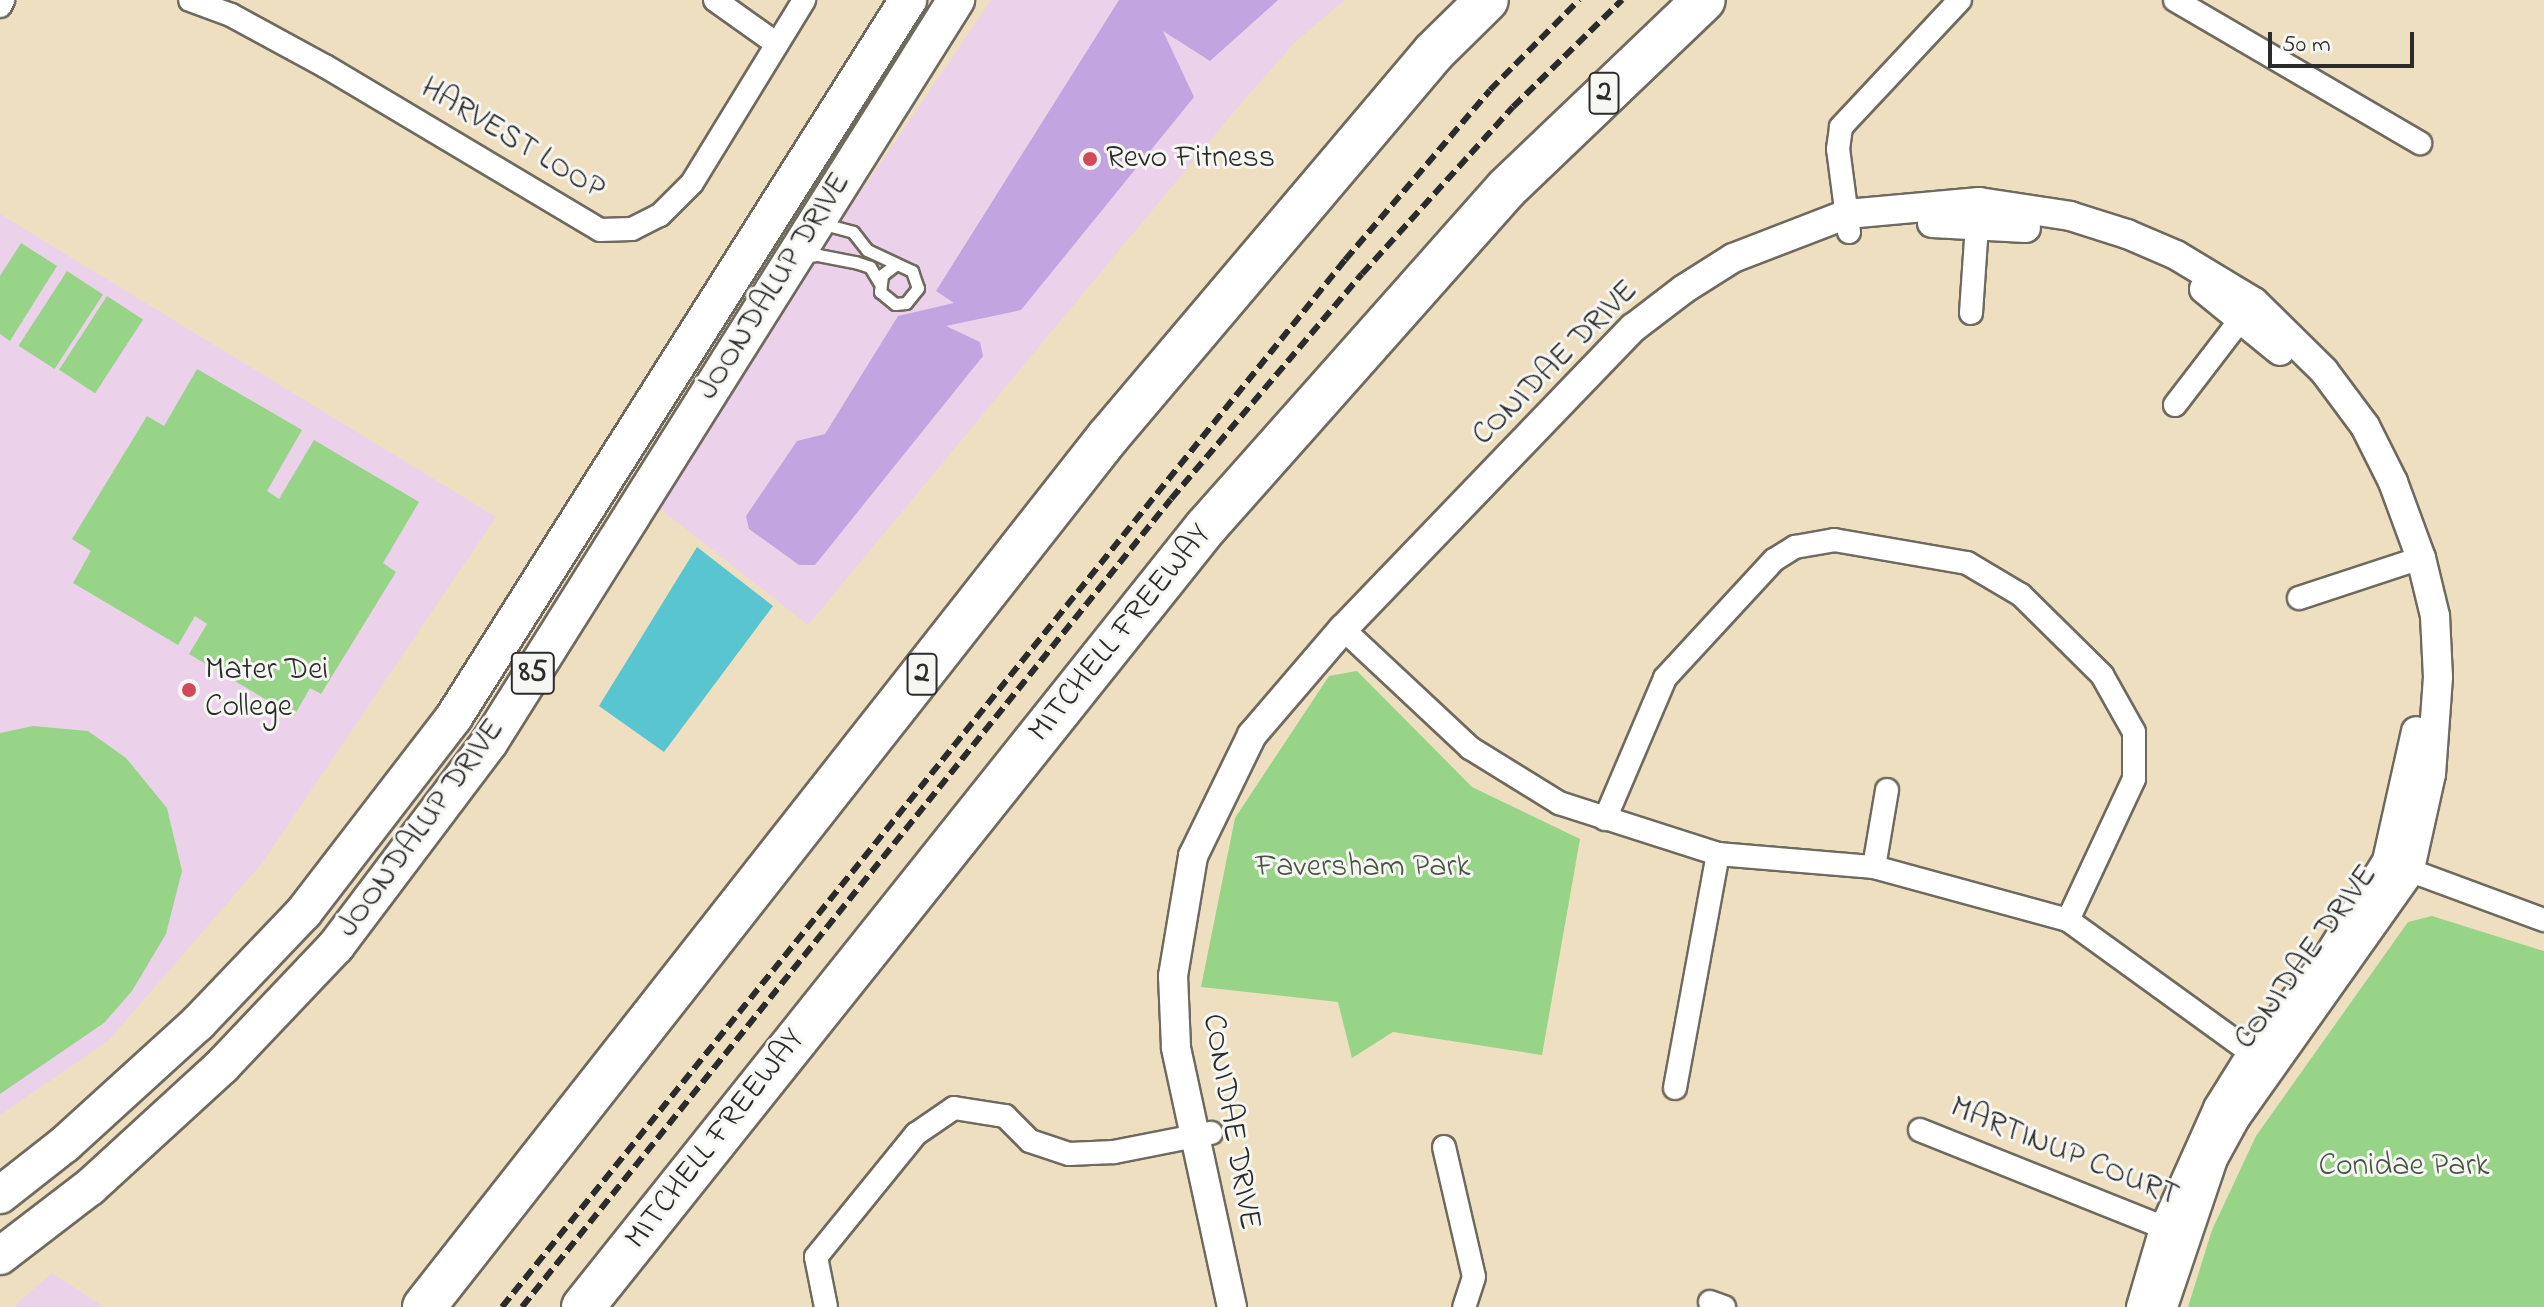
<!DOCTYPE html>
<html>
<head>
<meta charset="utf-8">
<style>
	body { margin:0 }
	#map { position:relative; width:2544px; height:1307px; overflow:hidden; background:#eedfc0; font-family:"Indie Flower",sans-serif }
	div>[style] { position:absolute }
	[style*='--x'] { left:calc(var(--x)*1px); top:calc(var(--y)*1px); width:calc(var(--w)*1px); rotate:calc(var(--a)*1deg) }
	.built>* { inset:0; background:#ecd1ea }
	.green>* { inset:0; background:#98d488; transform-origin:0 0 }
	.water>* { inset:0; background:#59c5d1 }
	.building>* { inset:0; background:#c2a4e1 }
	.roads { filter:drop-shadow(2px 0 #6f6a5f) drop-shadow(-2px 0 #6f6a5f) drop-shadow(0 2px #6f6a5f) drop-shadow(0 -2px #6f6a5f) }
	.service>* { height:11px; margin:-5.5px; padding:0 5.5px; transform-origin:5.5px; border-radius:5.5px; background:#fff }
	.minor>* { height:22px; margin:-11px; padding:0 11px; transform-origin:11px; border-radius:11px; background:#fff }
	.tertiary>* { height:28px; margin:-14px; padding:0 14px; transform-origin:14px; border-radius:14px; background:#fff }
	.primary>* { height:36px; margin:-18px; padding:0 18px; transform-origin:18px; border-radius:18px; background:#fff }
	.motorway>* { height:42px; margin:-21px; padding:0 21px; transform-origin:21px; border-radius:21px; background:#fff }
	.rail>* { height:6px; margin-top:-3px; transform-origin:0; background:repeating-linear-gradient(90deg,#2b2b2b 0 12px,transparent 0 18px) }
	.dots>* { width:22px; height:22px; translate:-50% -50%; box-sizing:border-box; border:4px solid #f6f6f2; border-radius:50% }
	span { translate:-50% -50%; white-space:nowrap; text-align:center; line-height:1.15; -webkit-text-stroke:6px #f6f6f2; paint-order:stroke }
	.shield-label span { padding:2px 6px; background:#f6f6f2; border:2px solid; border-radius:6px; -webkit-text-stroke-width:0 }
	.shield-label { font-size:30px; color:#2b2b2b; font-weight:700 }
	.street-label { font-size:32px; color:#2b2b2b }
	.poi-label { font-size:32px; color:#2b2b2b }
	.left { translate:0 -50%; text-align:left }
	.park-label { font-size:32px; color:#465542 }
	.scale { position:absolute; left:2268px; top:32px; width:146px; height:36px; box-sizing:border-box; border:4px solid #2b2b2b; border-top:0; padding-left:10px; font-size:24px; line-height:28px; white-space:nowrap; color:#2b2b2b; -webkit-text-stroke:6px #f6f6f2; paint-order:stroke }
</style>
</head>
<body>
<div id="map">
	<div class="built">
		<div style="clip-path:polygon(991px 0,1345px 0,1296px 41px,1237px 108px,808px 625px,659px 508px,818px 255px)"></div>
		<div style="clip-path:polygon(0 214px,496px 517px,262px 863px,108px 1041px,0 1115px)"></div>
		<div style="clip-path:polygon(52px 1273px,104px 1307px,13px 1307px)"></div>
	</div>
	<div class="green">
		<div style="clip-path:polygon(21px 243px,57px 266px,10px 341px,0 334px,0 276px)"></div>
		<div style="left:67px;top:271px;width:43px;height:89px;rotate:33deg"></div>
		<div style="left:107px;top:296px;width:43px;height:88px;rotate:33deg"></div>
		<div style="clip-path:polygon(197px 369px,302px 430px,267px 491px,279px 499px,314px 440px,419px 502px,383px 563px,396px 572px,321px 694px,310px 688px,294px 716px,189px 654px,207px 624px,195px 616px,178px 645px,73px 583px,91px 551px,72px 539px,147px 416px,164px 426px)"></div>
		<div style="clip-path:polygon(1357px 671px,1472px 787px,1580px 839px,1542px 1055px,1393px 1032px,1352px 1058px,1338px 1002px,1201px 987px,1235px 818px,1329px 676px)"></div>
		<div style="clip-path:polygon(33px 726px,88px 731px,126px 758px,167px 808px,182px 871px,166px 934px,132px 991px,104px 1023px,0 1094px,0 733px)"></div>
		<div style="clip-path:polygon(2432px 916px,2544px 951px,2544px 1307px,2188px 1307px,2212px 1230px,2256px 1136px,2408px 922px)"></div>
	</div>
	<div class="water">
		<div style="clip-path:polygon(697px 547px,773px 606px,664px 752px,599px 706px)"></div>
	</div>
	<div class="building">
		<div style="clip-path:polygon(1119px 0,1278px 0,1210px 61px,1163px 31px,1194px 97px,1021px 310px,946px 326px,980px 342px,983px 356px,815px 565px,799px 565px,749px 529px,746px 516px,797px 441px,825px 434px,898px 316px,954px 303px,936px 291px)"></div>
	</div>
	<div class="roads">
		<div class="service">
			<div style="--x:820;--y:223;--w:34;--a:15"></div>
			<div style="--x:853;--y:232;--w:23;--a:52"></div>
			<div style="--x:867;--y:250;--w:50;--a:25"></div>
			<div style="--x:912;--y:271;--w:18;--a:71"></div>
			<div style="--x:918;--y:288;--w:19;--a:129"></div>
			<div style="--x:906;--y:303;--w:11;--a:175"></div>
			<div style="--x:895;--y:304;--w:19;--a:-141"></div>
			<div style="--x:880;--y:292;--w:17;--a:-83"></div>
			<div style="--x:882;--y:275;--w:15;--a:-37"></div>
			<div style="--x:803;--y:257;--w:15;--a:-8"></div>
			<div style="--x:818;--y:255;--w:38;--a:11"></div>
			<div style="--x:855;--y:262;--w:16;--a:18"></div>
			<div style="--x:870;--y:267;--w:17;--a:59"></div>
		</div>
		<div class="minor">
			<div style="--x:190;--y:0;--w:44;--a:20.1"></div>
			<div style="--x:231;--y:15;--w:107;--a:28.5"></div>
			<div style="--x:325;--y:66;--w:320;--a:30.8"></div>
			<div style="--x:600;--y:230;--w:32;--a:-2"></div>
			<div style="--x:632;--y:229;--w:31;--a:-27"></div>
			<div style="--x:660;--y:215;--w:45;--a:-45"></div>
			<div style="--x:692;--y:183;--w:215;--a:-58.5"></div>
			<div style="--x:715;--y:0;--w:76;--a:35.4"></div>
			<div style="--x:2175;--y:0;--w:284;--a:30.3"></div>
			<div style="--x:0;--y:6;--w:7;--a:-63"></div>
			<div style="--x:1849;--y:232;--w:84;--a:-97.5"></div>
			<div style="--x:1838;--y:149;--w:22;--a:-82"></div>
			<div style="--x:1841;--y:127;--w:174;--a:-46.9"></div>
			<div style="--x:1971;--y:313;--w:102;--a:-86.1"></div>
			<div style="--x:2175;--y:405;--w:125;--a:-52.5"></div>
			<div style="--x:2299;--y:598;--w:128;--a:-18.2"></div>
			<div style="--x:1343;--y:629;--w:174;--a:43.1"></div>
			<div style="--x:1470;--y:748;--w:105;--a:31.7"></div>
			<div style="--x:1559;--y:803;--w:167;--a:17.8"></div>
			<div style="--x:1718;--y:854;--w:157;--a:4.8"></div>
			<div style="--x:1874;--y:867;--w:201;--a:15.3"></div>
			<div style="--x:2068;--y:920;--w:241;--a:35.9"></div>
			<div style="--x:1605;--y:819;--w:153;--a:-66.9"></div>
			<div style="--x:1665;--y:678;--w:161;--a:-47.3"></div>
			<div style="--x:1774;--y:560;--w:25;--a:-32"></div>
			<div style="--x:1795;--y:547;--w:40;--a:-10"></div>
			<div style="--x:1834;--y:540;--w:135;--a:9.8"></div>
			<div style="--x:1967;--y:563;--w:63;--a:30.7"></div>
			<div style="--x:2021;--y:595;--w:114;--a:44.6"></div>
			<div style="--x:2102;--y:675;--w:65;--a:60.7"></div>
			<div style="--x:2134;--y:732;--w:47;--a:90"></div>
			<div style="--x:2134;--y:779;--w:156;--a:115.1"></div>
			<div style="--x:2395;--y:865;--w:159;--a:20.3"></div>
			<div style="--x:1874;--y:867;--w:78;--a:-80.4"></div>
			<div style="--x:1675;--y:1088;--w:238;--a:-79.6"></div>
			<div style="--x:1920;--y:1130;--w:277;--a:21.8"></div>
			<div style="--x:1444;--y:1147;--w:133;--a:77"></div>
			<div style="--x:1474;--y:1277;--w:32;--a:108"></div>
			<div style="--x:1710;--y:1302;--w:15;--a:20"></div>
			<div style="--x:826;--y:1307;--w:51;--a:-101.3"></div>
			<div style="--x:816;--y:1257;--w:159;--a:-50.9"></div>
			<div style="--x:916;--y:1134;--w:46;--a:-34.4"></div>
			<div style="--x:954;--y:1108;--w:52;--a:8.9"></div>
			<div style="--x:1005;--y:1116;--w:35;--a:45"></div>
			<div style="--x:1030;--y:1141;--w:41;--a:18.4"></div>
			<div style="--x:1069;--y:1154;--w:45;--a:-2.5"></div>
			<div style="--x:1114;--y:1152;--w:99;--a:-11.1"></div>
		</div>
		<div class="tertiary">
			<div style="--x:1932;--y:223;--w:94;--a:3"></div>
			<div style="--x:2204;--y:289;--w:98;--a:39.2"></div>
			<div style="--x:1232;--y:1307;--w:266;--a:-102.2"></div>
			<div style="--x:1176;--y:1047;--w:71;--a:-92.4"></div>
			<div style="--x:1173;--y:976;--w:122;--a:-80.5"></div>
			<div style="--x:1193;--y:856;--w:135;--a:-64"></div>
			<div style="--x:1252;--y:735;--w:140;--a:-49.4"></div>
			<div style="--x:1343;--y:629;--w:418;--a:-46.1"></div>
			<div style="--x:1633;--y:328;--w:64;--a:-37.4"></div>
			<div style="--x:1684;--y:289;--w:58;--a:-32.3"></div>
			<div style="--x:1733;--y:258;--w:122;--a:-21.1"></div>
			<div style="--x:1847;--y:214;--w:133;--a:-5.2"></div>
			<div style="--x:1979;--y:202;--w:92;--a:8.7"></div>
			<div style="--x:2070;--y:216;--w:60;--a:17.5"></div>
			<div style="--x:2127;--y:234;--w:53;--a:23.2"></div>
			<div style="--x:2176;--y:255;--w:91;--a:31.1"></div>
			<div style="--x:2254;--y:302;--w:98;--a:44.6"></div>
			<div style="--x:2324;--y:371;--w:69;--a:53.3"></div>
			<div style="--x:2365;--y:426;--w:63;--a:63.4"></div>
			<div style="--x:2393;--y:482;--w:81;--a:69.8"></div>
			<div style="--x:2421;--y:558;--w:60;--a:76.4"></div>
			<div style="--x:2435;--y:616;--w:61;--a:87.2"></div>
			<div style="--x:2438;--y:677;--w:97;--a:94.1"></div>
			<div style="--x:2431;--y:774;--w:101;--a:102.5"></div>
			<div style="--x:2409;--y:873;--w:299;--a:125.3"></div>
			<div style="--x:2236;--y:1117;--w:48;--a:118.7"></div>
			<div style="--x:2213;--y:1159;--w:156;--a:108.7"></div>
			<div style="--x:2141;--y:1307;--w:81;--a:-73.6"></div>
			<div style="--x:2164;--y:1229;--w:133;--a:-65.9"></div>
			<div style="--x:2218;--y:1108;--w:66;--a:-58"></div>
			<div style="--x:2253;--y:1052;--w:114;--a:-51.4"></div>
			<div style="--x:2324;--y:963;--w:120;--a:-58.3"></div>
			<div style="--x:2387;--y:861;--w:133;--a:-77.4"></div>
		</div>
		<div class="primary">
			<div style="--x:0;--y:1195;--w:83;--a:-38.1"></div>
			<div style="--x:65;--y:1144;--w:180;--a:-42.3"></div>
			<div style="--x:198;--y:1023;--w:153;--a:-46.3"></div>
			<div style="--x:304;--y:912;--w:246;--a:-52.4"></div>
			<div style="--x:454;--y:717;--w:849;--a:-57.66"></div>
			<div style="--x:0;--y:1256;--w:113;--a:-37.5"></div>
			<div style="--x:90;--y:1187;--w:179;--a:-42.5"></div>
			<div style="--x:222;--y:1066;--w:166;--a:-46.5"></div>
			<div style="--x:336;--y:946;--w:254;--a:-53"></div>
			<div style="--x:489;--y:743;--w:878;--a:-57.85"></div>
		</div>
		<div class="motorway">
			<div style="--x:424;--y:1307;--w:1107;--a:-51.83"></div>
			<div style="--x:1108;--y:437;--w:504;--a:-49.74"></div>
			<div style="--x:1434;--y:52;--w:74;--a:-44.5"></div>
			<div style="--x:583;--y:1307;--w:998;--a:-51.39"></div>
			<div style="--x:1206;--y:527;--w:453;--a:-48.4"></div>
			<div style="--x:1507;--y:188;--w:272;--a:-43.7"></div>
		</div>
	</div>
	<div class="rail">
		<div style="--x:502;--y:1307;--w:1344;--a:-51.16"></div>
		<div style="--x:1345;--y:260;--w:223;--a:-49.5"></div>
		<div style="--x:1490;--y:90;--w:127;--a:-45.3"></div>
		<div style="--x:522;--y:1307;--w:1036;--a:-51.23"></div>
		<div style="--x:1171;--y:499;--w:295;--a:-49.7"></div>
		<div style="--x:1362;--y:274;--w:225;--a:-47.9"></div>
		<div style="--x:1513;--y:107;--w:153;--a:-44.5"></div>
	</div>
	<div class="dots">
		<div style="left:1090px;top:159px;background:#d1495b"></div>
		<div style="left:189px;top:690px;background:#d1495b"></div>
	</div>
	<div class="shield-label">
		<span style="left:1604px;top:93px">2</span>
		<span style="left:533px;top:673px">85</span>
		<span style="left:922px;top:674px">2</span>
	</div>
	<div class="street-label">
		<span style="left:512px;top:140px;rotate:31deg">HARVEST LOOP</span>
		<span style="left:775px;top:287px;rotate:-58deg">JOONDALUP DRIVE</span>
		<span style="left:1556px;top:364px;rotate:-45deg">CONIDAE DRIVE</span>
		<span style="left:1121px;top:634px;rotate:-51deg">MITCHELL FREEWAY</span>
		<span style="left:422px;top:829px;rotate:-54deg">JOONDALUP DRIVE</span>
		<span style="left:2307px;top:958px;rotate:-54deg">CONIDAE DRIVE</span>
		<span style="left:1230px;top:1122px;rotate:80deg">CONIDAE DRIVE</span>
		<span style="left:716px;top:1140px;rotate:-52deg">MITCHELL FREEWAY</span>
		<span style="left:2064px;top:1153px;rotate:22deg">MARTINUP COURT</span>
	</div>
	<div class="poi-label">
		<span class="left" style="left:1106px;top:159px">Revo Fitness</span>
		<span class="left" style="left:205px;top:690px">Mater Dei<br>College</span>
	</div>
	<div class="park-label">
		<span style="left:1363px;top:868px">Faversham Park</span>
		<span style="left:2404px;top:1167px">Conidae Park</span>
	</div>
	<div class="scale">50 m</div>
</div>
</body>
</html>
